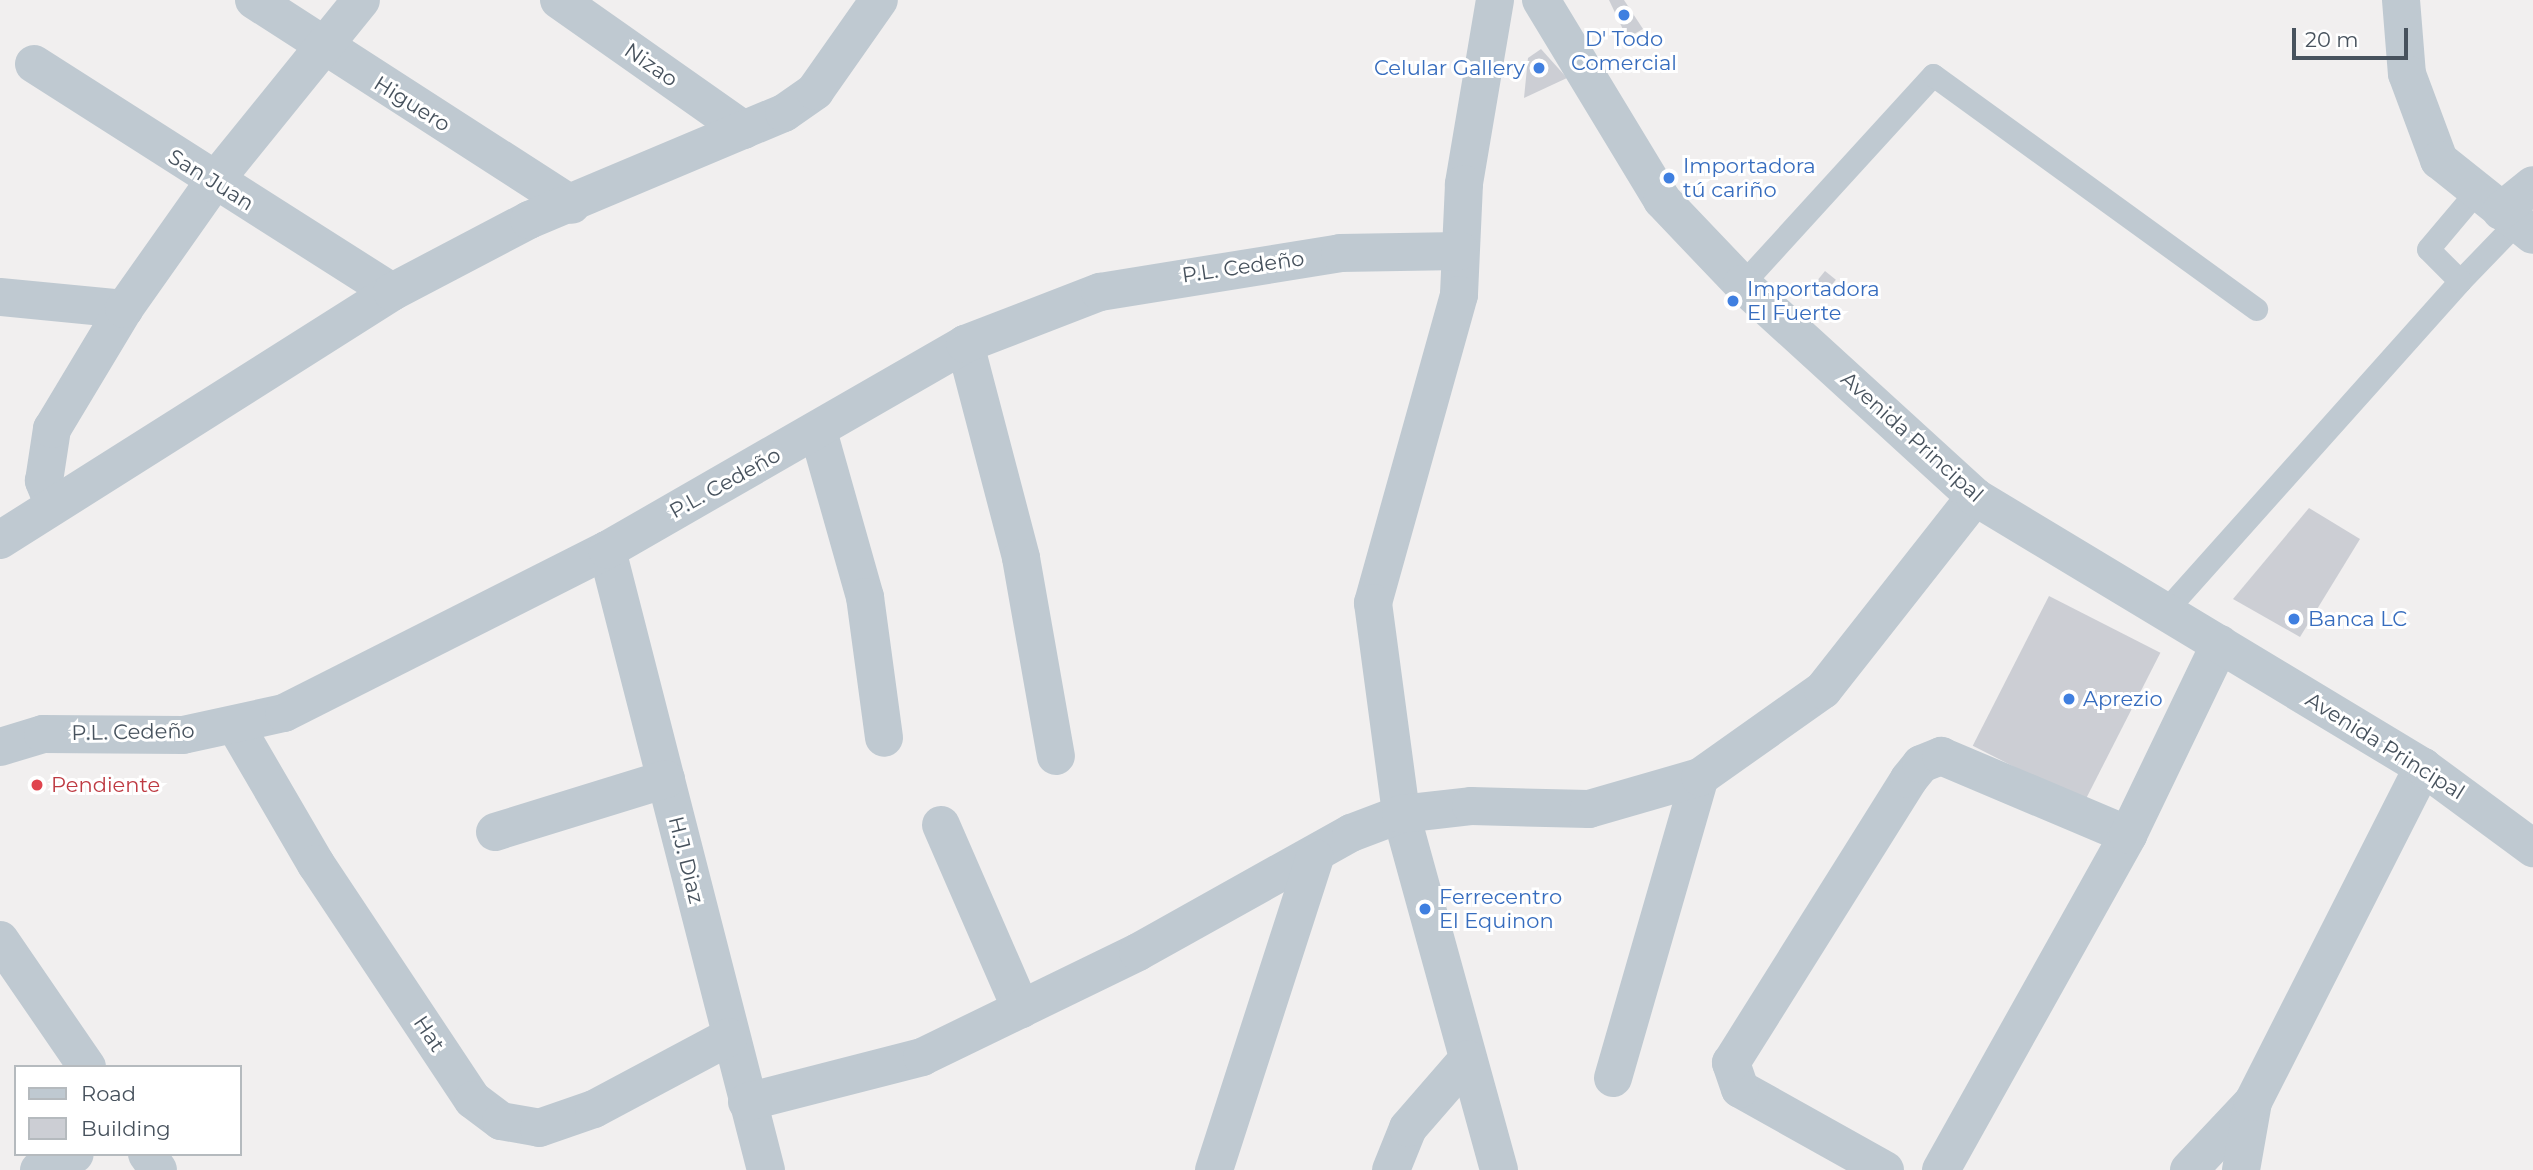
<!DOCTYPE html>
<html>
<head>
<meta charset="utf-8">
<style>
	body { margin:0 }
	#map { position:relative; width:2533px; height:1170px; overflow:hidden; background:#f1efef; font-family:Montserrat,sans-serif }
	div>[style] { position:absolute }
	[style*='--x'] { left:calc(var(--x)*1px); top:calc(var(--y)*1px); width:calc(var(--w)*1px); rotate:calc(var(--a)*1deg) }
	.building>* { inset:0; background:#ccced4; transform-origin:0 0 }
	.service>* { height:23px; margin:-11.5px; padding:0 11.5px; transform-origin:11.5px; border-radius:11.5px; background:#bfc9d1 }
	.minor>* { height:38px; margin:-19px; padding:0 19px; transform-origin:19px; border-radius:19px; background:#bfc9d1 }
	.tertiary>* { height:38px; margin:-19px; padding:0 19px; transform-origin:19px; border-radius:19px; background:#bfc9d1 }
	.dots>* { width:19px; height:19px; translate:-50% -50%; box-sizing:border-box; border:4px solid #fff; border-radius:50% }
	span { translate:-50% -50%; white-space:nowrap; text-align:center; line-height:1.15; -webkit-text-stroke:6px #fff; paint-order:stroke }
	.shop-label { font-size:21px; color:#366cbe }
	.right { translate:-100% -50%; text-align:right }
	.left { translate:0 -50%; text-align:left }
	.street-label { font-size:21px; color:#47525d }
	.health-label { font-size:21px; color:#be3a42 }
	.legend { position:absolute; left:14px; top:1065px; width:228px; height:91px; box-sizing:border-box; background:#fff; border:2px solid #b5babe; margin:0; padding:9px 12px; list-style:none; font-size:21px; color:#47525d }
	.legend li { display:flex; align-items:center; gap:14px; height:35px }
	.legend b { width:35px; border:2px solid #b5babe }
	.scale { position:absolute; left:2292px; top:28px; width:116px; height:32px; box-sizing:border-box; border:4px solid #47525d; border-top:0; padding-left:9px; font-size:21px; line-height:24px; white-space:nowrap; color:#47525d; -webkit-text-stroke:5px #fff; paint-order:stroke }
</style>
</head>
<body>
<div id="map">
	<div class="building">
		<div style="clip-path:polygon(1609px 0,1624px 0,1643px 29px,1627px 38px)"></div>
		<div style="clip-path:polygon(1541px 49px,1567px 78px,1524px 98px,1528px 58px)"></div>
		<div style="left:1825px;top:271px;width:14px;height:18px;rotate:39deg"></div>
		<div style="clip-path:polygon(2309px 508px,2360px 539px,2300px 637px,2233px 599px)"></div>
		<div style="left:2049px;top:596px;width:125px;height:168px;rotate:27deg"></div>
	</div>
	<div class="service">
		<div style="--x:2460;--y:281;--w:81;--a:-46"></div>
		<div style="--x:1742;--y:284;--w:283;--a:-47.6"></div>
		<div style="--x:1933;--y:75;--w:399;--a:35.9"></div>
		<div style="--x:2165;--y:611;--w:443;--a:-48.2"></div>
		<div style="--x:2460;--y:281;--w:45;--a:-135"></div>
		<div style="--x:2428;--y:249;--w:75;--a:-49.9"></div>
	</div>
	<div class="minor">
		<div style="--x:254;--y:0;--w:378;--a:32.8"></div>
		<div style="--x:559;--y:0;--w:226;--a:35.1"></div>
		<div style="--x:1495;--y:0;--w:187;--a:99.6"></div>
		<div style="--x:1464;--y:184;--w:111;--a:92.6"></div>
		<div style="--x:1459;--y:295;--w:320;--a:105.6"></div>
		<div style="--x:1373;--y:603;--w:213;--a:82.4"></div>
		<div style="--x:1401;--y:814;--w:369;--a:74.6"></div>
		<div style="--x:2401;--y:0;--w:74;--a:85.4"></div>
		<div style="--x:2407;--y:74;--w:92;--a:69.6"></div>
		<div style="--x:2439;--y:160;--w:120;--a:38.6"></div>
		<div style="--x:34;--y:64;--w:424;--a:32.5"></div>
		<div style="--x:2501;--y:211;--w:41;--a:-39.1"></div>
		<div style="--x:0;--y:297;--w:125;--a:5.5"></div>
		<div style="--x:965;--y:344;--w:221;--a:75.3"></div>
		<div style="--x:1021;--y:558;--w:201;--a:80"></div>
		<div style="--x:818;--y:431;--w:173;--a:74.2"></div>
		<div style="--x:865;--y:597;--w:142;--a:82.3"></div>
		<div style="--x:52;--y:501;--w:22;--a:-112"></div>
		<div style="--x:44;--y:481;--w:53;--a:-81.3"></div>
		<div style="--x:52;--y:429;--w:140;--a:-59"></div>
		<div style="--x:124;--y:309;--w:154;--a:-54.8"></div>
		<div style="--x:213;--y:183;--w:235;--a:-51"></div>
		<div style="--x:0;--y:540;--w:464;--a:-32.3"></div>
		<div style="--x:392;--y:292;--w:155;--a:-27.7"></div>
		<div style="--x:529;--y:220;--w:277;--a:-22.8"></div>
		<div style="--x:784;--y:113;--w:38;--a:-35"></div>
		<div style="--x:815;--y:91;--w:111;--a:-54.9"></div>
		<div style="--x:607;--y:550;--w:640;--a:75.62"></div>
		<div style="--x:235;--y:725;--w:161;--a:59.8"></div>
		<div style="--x:316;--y:864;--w:283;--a:56.4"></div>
		<div style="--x:473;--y:1100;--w:35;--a:37"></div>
		<div style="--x:501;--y:1121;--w:39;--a:10"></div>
		<div style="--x:539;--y:1128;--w:58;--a:-19.1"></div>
		<div style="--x:594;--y:1109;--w:153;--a:-28.1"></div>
		<div style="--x:0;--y:747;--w:45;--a:-16.8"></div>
		<div style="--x:43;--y:734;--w:140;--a:0.4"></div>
		<div style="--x:183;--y:735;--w:103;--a:-12.3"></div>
		<div style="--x:284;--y:713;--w:362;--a:-26.8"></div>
		<div style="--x:607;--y:550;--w:413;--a:-29.9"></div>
		<div style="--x:965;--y:344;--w:145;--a:-21.1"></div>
		<div style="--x:1100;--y:292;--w:243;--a:-9.2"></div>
		<div style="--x:1340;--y:253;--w:120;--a:-1"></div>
		<div style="--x:941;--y:825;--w:201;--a:66.5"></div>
		<div style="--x:495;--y:832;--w:179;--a:-17.2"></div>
		<div style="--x:0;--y:940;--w:154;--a:55.6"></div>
		<div style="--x:1613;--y:1078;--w:313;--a:-73.9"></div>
		<div style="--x:747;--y:1102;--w:181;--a:-14.4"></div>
		<div style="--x:922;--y:1057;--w:240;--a:-25.9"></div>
		<div style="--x:1138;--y:952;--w:244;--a:-29.2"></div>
		<div style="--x:1351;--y:833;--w:53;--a:-20.8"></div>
		<div style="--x:1401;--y:814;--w:70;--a:-6.5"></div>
		<div style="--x:1471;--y:806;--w:118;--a:1.5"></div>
		<div style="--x:1589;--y:809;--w:116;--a:-16.1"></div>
		<div style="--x:1700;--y:777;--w:151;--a:-35.3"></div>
		<div style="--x:1823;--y:690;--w:246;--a:-51.8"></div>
		<div style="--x:147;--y:1154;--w:19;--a:55"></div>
		<div style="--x:39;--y:1170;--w:39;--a:-24"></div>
		<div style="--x:1214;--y:1170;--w:328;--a:-72.1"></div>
		<div style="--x:1391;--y:1170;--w:45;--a:-68"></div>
		<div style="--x:1408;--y:1128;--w:91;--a:-49"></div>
		<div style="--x:1885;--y:1170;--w:166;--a:-150.8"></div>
		<div style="--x:1740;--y:1089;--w:28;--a:-109"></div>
		<div style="--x:1731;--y:1063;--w:335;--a:-57.9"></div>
		<div style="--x:1909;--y:779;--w:19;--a:-51"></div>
		<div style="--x:1921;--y:764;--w:22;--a:-22"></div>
		<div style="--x:1941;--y:756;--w:203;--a:22.9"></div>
		<div style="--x:1941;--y:1170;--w:384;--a:-60.8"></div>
		<div style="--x:2128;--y:835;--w:212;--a:-64.3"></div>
		<div style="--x:2189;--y:1170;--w:93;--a:-46.7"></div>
		<div style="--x:2241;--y:1170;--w:69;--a:-80"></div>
		<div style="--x:2253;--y:1102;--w:376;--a:-63.1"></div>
	</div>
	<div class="tertiary">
		<div style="--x:1541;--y:0;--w:234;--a:58.8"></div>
		<div style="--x:1662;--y:200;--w:116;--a:46.4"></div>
		<div style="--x:1742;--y:284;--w:316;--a:42.4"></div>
		<div style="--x:1975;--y:497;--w:523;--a:31.08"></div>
		<div style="--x:2423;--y:767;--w:137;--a:36.4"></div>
	</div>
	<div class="dots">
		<div style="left:1624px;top:15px;background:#3f7fe0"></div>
		<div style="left:1539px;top:68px;background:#3f7fe0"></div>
		<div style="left:1669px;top:178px;background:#3f7fe0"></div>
		<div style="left:1733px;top:301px;background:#3f7fe0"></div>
		<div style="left:2294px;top:619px;background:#3f7fe0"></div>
		<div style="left:2069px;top:699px;background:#3f7fe0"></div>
		<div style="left:37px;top:785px;background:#e0444e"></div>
		<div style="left:1425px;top:909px;background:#3f7fe0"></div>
	</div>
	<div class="shop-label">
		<span style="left:1624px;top:51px">D' Todo<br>Comercial</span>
		<span class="right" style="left:1525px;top:68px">Celular Gallery</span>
		<span class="left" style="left:1683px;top:178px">Importadora<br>tú cariño</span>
		<span class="left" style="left:1747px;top:301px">Importadora<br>El Fuerte</span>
		<span class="left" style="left:2308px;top:619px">Banca LC</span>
		<span class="left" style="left:2083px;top:699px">Aprezio</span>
		<span class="left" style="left:1439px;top:909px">Ferrecentro<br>El Equinon</span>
	</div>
	<div class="street-label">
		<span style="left:651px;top:65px;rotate:35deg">Nizao</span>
		<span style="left:412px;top:104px;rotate:32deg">Higuero</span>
		<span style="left:211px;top:180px;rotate:32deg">San Juan</span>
		<span style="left:1243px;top:267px;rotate:-8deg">P.L. Cedeño</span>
		<span style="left:1912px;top:437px;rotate:42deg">Avenida Principal</span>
		<span style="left:725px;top:483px;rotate:-29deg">P.L. Cedeño</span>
		<span style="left:133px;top:732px;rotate:-1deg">P.L. Cedeño</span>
		<span style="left:2385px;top:746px;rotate:32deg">Avenida Principal</span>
		<span style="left:686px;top:860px;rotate:76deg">H.J. Diaz</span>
		<span style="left:429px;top:1034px;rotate:56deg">Hat</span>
	</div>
	<div class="health-label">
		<span class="left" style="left:51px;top:785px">Pendiente</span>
	</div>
	<ul class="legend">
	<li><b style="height:9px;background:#bfc9d1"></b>Road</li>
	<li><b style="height:19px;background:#ccced4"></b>Building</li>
	</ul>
	<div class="scale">20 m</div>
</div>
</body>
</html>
